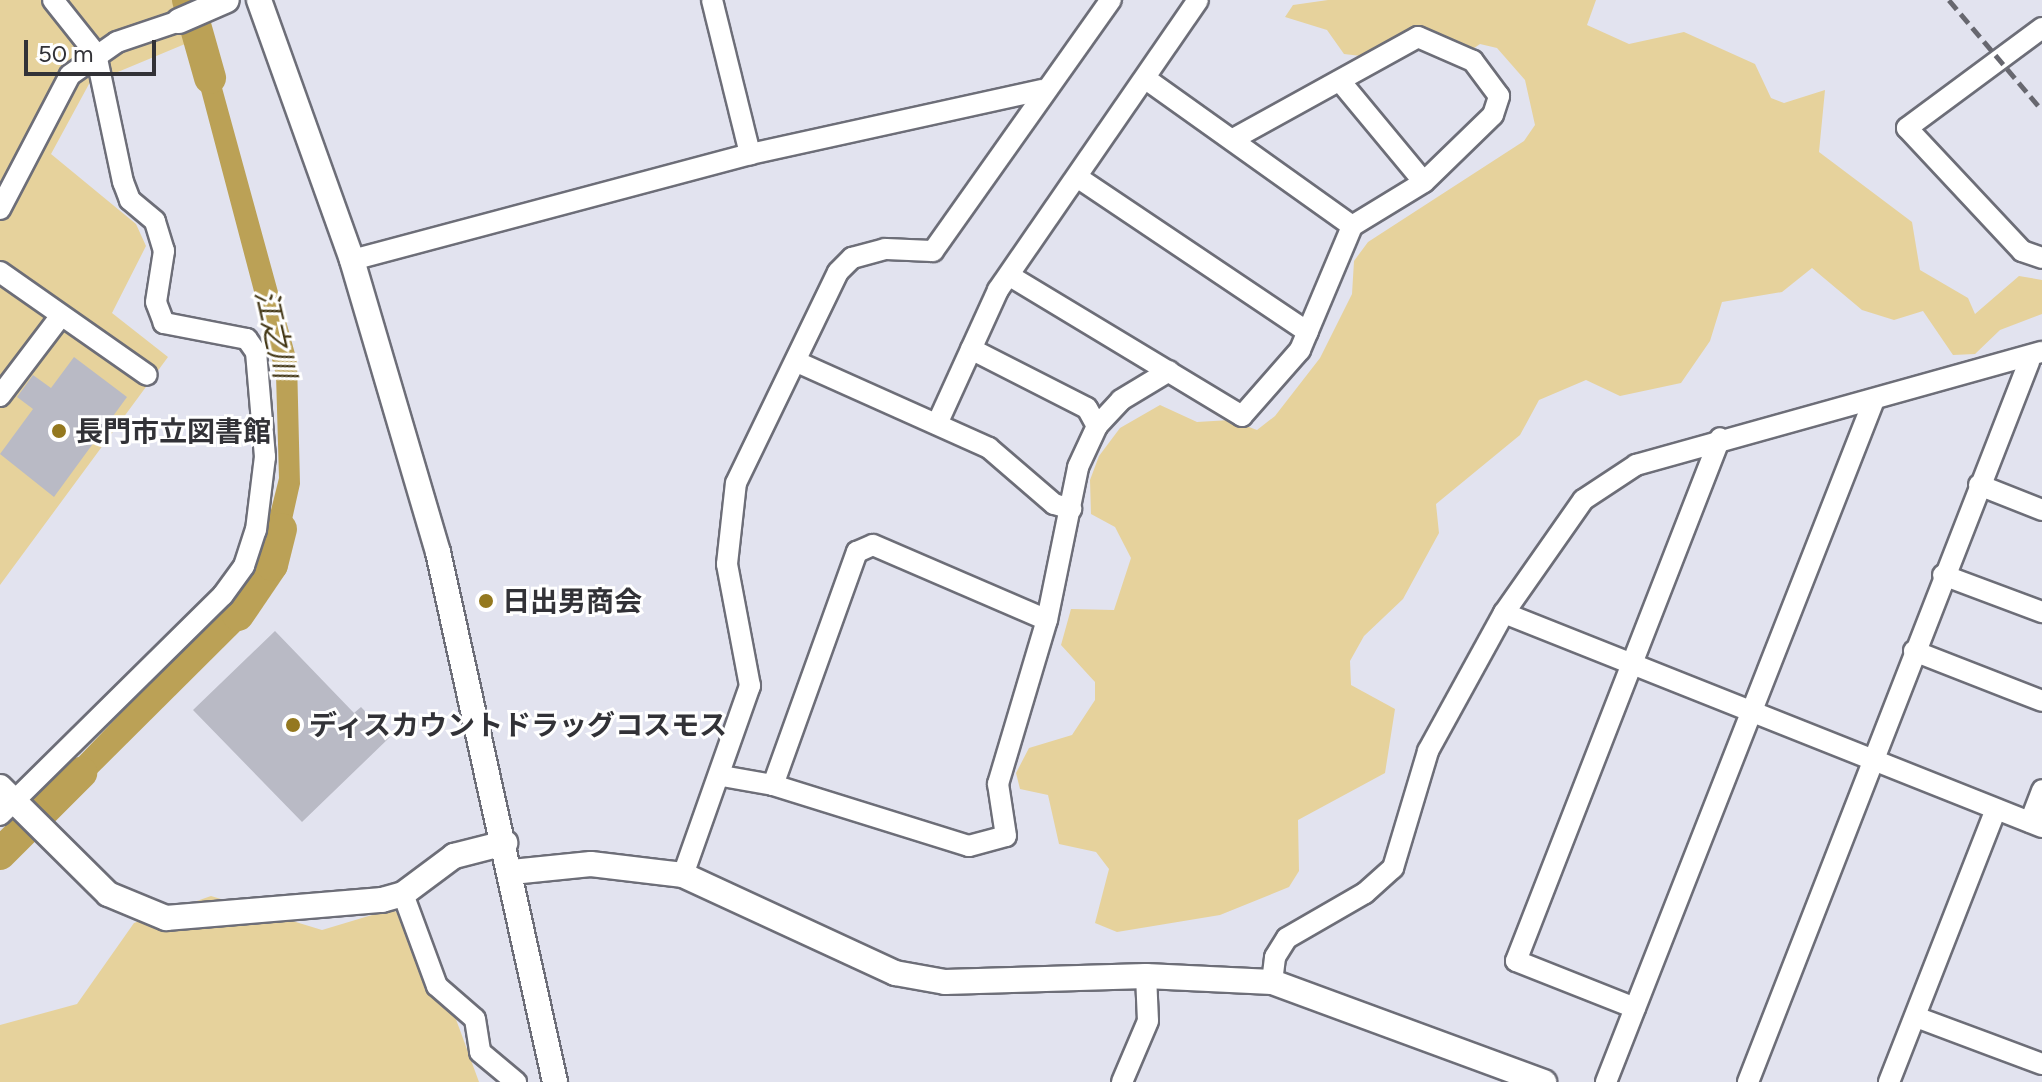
<!DOCTYPE html>
<html>
<head>
<meta charset="utf-8">
<style>
	body { margin:0 }
	#map { position:relative; width:2042px; height:1082px; overflow:hidden; background:#e2e3ef; font-family:Figtree,"Noto Sans JP",sans-serif }
	div>[style] { position:absolute }
	[style*='--x'] { left:calc(var(--x)*1px); top:calc(var(--y)*1px); width:calc(var(--w)*1px); rotate:calc(var(--a)*1deg) }
	.green>* { inset:0; background:#e6d29c }
	.water>* { inset:0; background:#bba156 }
	.river>* { height:32px; margin:-16px; padding:0 16px; transform-origin:16px; border-radius:16px; background:#bba156 }
	.building>* { inset:0; background:#b9bac5 }
	.roads { filter:drop-shadow(2px 0 #6d6e78) drop-shadow(-2px 0 #6d6e78) drop-shadow(0 2px #6d6e78) drop-shadow(0 -2px #6d6e78) }
	.minor>* { height:20px; margin:-10px; padding:0 10px; transform-origin:10px; border-radius:10px; background:#fff }
	.tertiary>* { height:24px; margin:-12px; padding:0 12px; transform-origin:12px; border-radius:12px; background:#fff }
	.rail>* { height:5px; margin-top:-2.5px; transform-origin:0; background:repeating-linear-gradient(90deg,#67676f 0 12px,transparent 0 18px) }
	.dots>* { width:22px; height:22px; translate:-50% -50%; box-sizing:border-box; border:4px solid #fff; border-radius:50% }
	span { translate:-50% -50%; white-space:nowrap; text-align:center; line-height:1.15; -webkit-text-stroke:6px #fff; paint-order:stroke }
	.poi-label { font-size:28px; color:#323237; font-weight:700 }
	.left { translate:0 -50%; text-align:left }
	.water-label { font-size:30px; color:#453918; font-style:italic }
	.scale { position:absolute; left:24px; top:40px; width:132px; height:36px; box-sizing:border-box; border:4px solid #323237; border-top:0; padding-left:10px; font-size:24px; line-height:28px; white-space:nowrap; color:#323237; -webkit-text-stroke:6px #fff; paint-order:stroke }
</style>
</head>
<body>
<div id="map">
	<div class="green">
		<div style="clip-path:polygon(0 0,172px 0,185px 44px,89px 84px,51px 154px,136px 224px,146px 246px,112px 313px,168px 357px,0 585px)"></div>
		<div style="clip-path:polygon(1328px 0,1596px 0,1587px 25px,1629px 44px,1684px 32px,1755px 64px,1771px 98px,1784px 103px,1825px 90px,1819px 152px,1912px 222px,1920px 270px,1968px 298px,1975px 314px,2019px 276px,2042px 280px,2042px 314px,2000px 330px,1975px 354px,1953px 355px,1923px 311px,1894px 320px,1862px 310px,1812px 268px,1782px 292px,1722px 302px,1710px 341px,1681px 383px,1620px 396px,1586px 380px,1539px 400px,1520px 435px,1436px 504px,1439px 533px,1403px 599px,1364px 636px,1350px 661px,1351px 685px,1395px 709px,1385px 773px,1298px 820px,1299px 871px,1289px 887px,1220px 915px,1117px 932px,1095px 923px,1109px 869px,1096px 852px,1059px 844px,1048px 795px,1020px 789px,1016px 773px,1029px 748px,1072px 735px,1095px 700px,1095px 682px,1061px 645px,1071px 609px,1114px 610px,1131px 558px,1115px 527px,1091px 514px,1090px 480px,1099px 456px,1120px 428px,1160px 405px,1197px 422px,1230px 420px,1257px 430px,1275px 416px,1320px 358px,1352px 294px,1354px 261px,1368px 242px,1524px 141px,1535px 125px,1525px 80px,1497px 48px,1480px 44px,1467px 53px,1414px 27px,1361px 56px,1344px 54px,1327px 30px,1285px 17px,1293px 5px)"></div>
		<div style="clip-path:polygon(211px 896px,322px 930px,392px 909px,424px 932px,479px 1082px,0 1082px,0 1025px,77px 1004px,134px 923px)"></div>
	</div>
	<div class="water">
		<div style="clip-path:polygon(207px 33px,297px 361px,300px 484px,279px 578px,257px 566px,279px 478px,276px 375px,193px 60px,194px 39px)"></div>
		<div style="clip-path:polygon(252px 577px,273px 587px,254px 617px,59px 811px,43px 794px)"></div>
		<div style="clip-path:polygon(36px 802px,52px 819px,0 870px,0 837px)"></div>
	</div>
	<div class="river">
		<div style="--x:188;--y:0;--w:81;--a:74.2"></div>
		<div style="--x:238;--y:615;--w:60;--a:-55.8"></div>
		<div style="--x:272;--y:565;--w:37;--a:-76"></div>
		<div style="--x:0;--y:854;--w:115;--a:-45"></div>
	</div>
	<div class="building">
		<div style="clip-path:polygon(74px 357px,127px 397px,54px 497px,0 454px,33px 409px,17px 397px,33px 375px,51px 388px)"></div>
		<div style="clip-path:polygon(275px 631px,354px 713px,361px 707px,390px 737px,302px 822px,193px 710px)"></div>
	</div>
	<div class="roads">
		<div class="minor">
			<div style="--x:712;--y:0;--w:159;--a:76.1"></div>
			<div style="--x:2042;--y:28;--w:168;--a:143.5"></div>
			<div style="--x:1907;--y:128;--w:168;--a:46.9"></div>
			<div style="--x:2022;--y:251;--w:21;--a:19"></div>
			<div style="--x:1146;--y:79;--w:253;--a:35.5"></div>
			<div style="--x:1340;--y:81;--w:131;--a:50.3"></div>
			<div style="--x:1077;--y:177;--w:278;--a:33.9"></div>
			<div style="--x:0;--y:209;--w:151;--a:-62.4"></div>
			<div style="--x:70;--y:75;--w:57;--a:-35.1"></div>
			<div style="--x:117;--y:42;--w:65;--a:-18.7"></div>
			<div style="--x:352;--y:260;--w:412;--a:-14.9"></div>
			<div style="--x:750;--y:154;--w:299;--a:-12.4"></div>
			<div style="--x:0;--y:272;--w:179;--a:35"></div>
			<div style="--x:1010;--y:276;--w:271;--a:31.1"></div>
			<div style="--x:1242;--y:416;--w:88;--a:-48.7"></div>
			<div style="--x:1300;--y:350;--w:134;--a:-67.2"></div>
			<div style="--x:1352;--y:226;--w:84;--a:-31.4"></div>
			<div style="--x:1424;--y:182;--w:96;--a:-44.2"></div>
			<div style="--x:1493;--y:115;--w:20;--a:-72"></div>
			<div style="--x:1499;--y:96;--w:44;--a:-126.6"></div>
			<div style="--x:1473;--y:61;--w:60;--a:-156.4"></div>
			<div style="--x:1418;--y:37;--w:211;--a:151.1"></div>
			<div style="--x:971;--y:349;--w:130;--a:27"></div>
			<div style="--x:1087;--y:408;--w:21;--a:61"></div>
			<div style="--x:797;--y:362;--w:210;--a:24.1"></div>
			<div style="--x:989;--y:448;--w:86;--a:40.7"></div>
			<div style="--x:1054;--y:504;--w:18;--a:16"></div>
			<div style="--x:0;--y:396;--w:99;--a:-52.8"></div>
			<div style="--x:937;--y:424;--w:147;--a:-65.5"></div>
			<div style="--x:998;--y:290;--w:352;--a:-55.4"></div>
			<div style="--x:1979;--y:485;--w:68;--a:21.6"></div>
			<div style="--x:1943;--y:575;--w:106;--a:20.5"></div>
			<div style="--x:1504;--y:613;--w:579;--a:21.69"></div>
			<div style="--x:1914;--y:651;--w:137;--a:21.3"></div>
			<div style="--x:722;--y:776;--w:52;--a:10"></div>
			<div style="--x:773;--y:785;--w:248;--a:-70.2"></div>
			<div style="--x:857;--y:552;--w:17;--a:-24"></div>
			<div style="--x:873;--y:545;--w:189;--a:23.3"></div>
			<div style="--x:773;--y:785;--w:205;--a:17.3"></div>
			<div style="--x:969;--y:846;--w:38;--a:-15"></div>
			<div style="--x:1006;--y:836;--w:53;--a:-98.7"></div>
			<div style="--x:998;--y:784;--w:171;--a:-73.4"></div>
			<div style="--x:1047;--y:620;--w:156;--a:-78.5"></div>
			<div style="--x:1078;--y:467;--w:45;--a:-65.1"></div>
			<div style="--x:1097;--y:426;--w:35;--a:-47"></div>
			<div style="--x:1121;--y:400;--w:56;--a:-31.1"></div>
			<div style="--x:0;--y:815;--w:313;--a:-44.6"></div>
			<div style="--x:223;--y:595;--w:36;--a:-54"></div>
			<div style="--x:244;--y:566;--w:38;--a:-72"></div>
			<div style="--x:256;--y:530;--w:74;--a:-83"></div>
			<div style="--x:265;--y:457;--w:105;--a:-94.9"></div>
			<div style="--x:256;--y:352;--w:16;--a:-125"></div>
			<div style="--x:247;--y:339;--w:85;--a:-169.1"></div>
			<div style="--x:164;--y:323;--w:22;--a:-111"></div>
			<div style="--x:156;--y:302;--w:52;--a:-81.1"></div>
			<div style="--x:164;--y:251;--w:31;--a:-107"></div>
			<div style="--x:155;--y:221;--w:33;--a:-140"></div>
			<div style="--x:130;--y:200;--w:19;--a:-111"></div>
			<div style="--x:123;--y:182;--w:131;--a:-101.9"></div>
			<div style="--x:96;--y:54;--w:69;--a:-128.5"></div>
			<div style="--x:2030;--y:822;--w:34;--a:-69"></div>
			<div style="--x:683;--y:875;--w:201;--a:-70.5"></div>
			<div style="--x:750;--y:686;--w:124;--a:-100.7"></div>
			<div style="--x:727;--y:564;--w:81;--a:-83.7"></div>
			<div style="--x:736;--y:483;--w:234;--a:-64.2"></div>
			<div style="--x:838;--y:272;--w:20;--a:-45"></div>
			<div style="--x:852;--y:258;--w:34;--a:-15"></div>
			<div style="--x:885;--y:249;--w:48;--a:2.4"></div>
			<div style="--x:933;--y:251;--w:308;--a:-54.7"></div>
			<div style="--x:403;--y:894;--w:98;--a:69.7"></div>
			<div style="--x:437;--y:986;--w:50;--a:41"></div>
			<div style="--x:475;--y:1019;--w:33;--a:81"></div>
			<div style="--x:480;--y:1052;--w:47;--a:39.8"></div>
			<div style="--x:1272;--y:982;--w:25;--a:-83"></div>
			<div style="--x:1275;--y:957;--w:22;--a:-58"></div>
			<div style="--x:1287;--y:938;--w:90;--a:-30"></div>
			<div style="--x:1365;--y:893;--w:38;--a:-42"></div>
			<div style="--x:1393;--y:868;--w:122;--a:-73.3"></div>
			<div style="--x:1428;--y:751;--w:158;--a:-61.2"></div>
			<div style="--x:1504;--y:613;--w:138;--a:-55"></div>
			<div style="--x:1583;--y:500;--w:64;--a:-33.4"></div>
			<div style="--x:1636;--y:465;--w:421;--a:-15.6"></div>
			<div style="--x:1635;--y:1008;--w:128;--a:-158.4"></div>
			<div style="--x:1516;--y:961;--w:561;--a:-68.69"></div>
			<div style="--x:1916;--y:1017;--w:134;--a:20.5"></div>
			<div style="--x:1122;--y:1082;--w:66;--a:-66.9"></div>
			<div style="--x:1148;--y:1021;--w:45;--a:-92.5"></div>
			<div style="--x:1606;--y:1082;--w:733;--a:-68.55"></div>
			<div style="--x:1748;--y:1082;--w:773;--a:-68.68"></div>
			<div style="--x:1889;--y:1082;--w:291;--a:-68.6"></div>
		</div>
		<div class="tertiary">
			<div style="--x:259;--y:0;--w:276;--a:70.3"></div>
			<div style="--x:352;--y:260;--w:304;--a:73.6"></div>
			<div style="--x:438;--y:552;--w:543;--a:77.55"></div>
			<div style="--x:179;--y:21;--w:52;--a:-23.6"></div>
			<div style="--x:0;--y:787;--w:152;--a:44.7"></div>
			<div style="--x:108;--y:894;--w:63;--a:22.5"></div>
			<div style="--x:166;--y:918;--w:217;--a:-4.8"></div>
			<div style="--x:382;--y:900;--w:22;--a:-16"></div>
			<div style="--x:403;--y:894;--w:64;--a:-36.7"></div>
			<div style="--x:454;--y:856;--w:53;--a:-14.3"></div>
			<div style="--x:512;--y:872;--w:79;--a:-5.8"></div>
			<div style="--x:591;--y:864;--w:93;--a:6.8"></div>
			<div style="--x:683;--y:875;--w:234;--a:24.8"></div>
			<div style="--x:895;--y:973;--w:51;--a:10.2"></div>
			<div style="--x:945;--y:982;--w:201;--a:-1.7"></div>
			<div style="--x:1146;--y:976;--w:126;--a:2.7"></div>
			<div style="--x:1272;--y:982;--w:290;--a:20.2"></div>
		</div>
	</div>
	<div class="rail">
		<div style="--x:1949;--y:0;--w:144;--a:49.8"></div>
	</div>
	<div class="dots">
		<div style="left:59px;top:431px;background:#94781f"></div>
		<div style="left:486px;top:601px;background:#94781f"></div>
		<div style="left:293px;top:725px;background:#94781f"></div>
	</div>
	<div class="poi-label">
		<span class="left" style="left:75px;top:431px">長門市立図書館</span>
		<span class="left" style="left:502px;top:601px">日出男商会</span>
		<span class="left" style="left:309px;top:725px">ディスカウントドラッグコスモス</span>
	</div>
	<div class="water-label">
		<span style="left:275px;top:334px;rotate:77deg">江之川</span>
	</div>
	<div class="scale">50 m</div>
</div>
</body>
</html>
